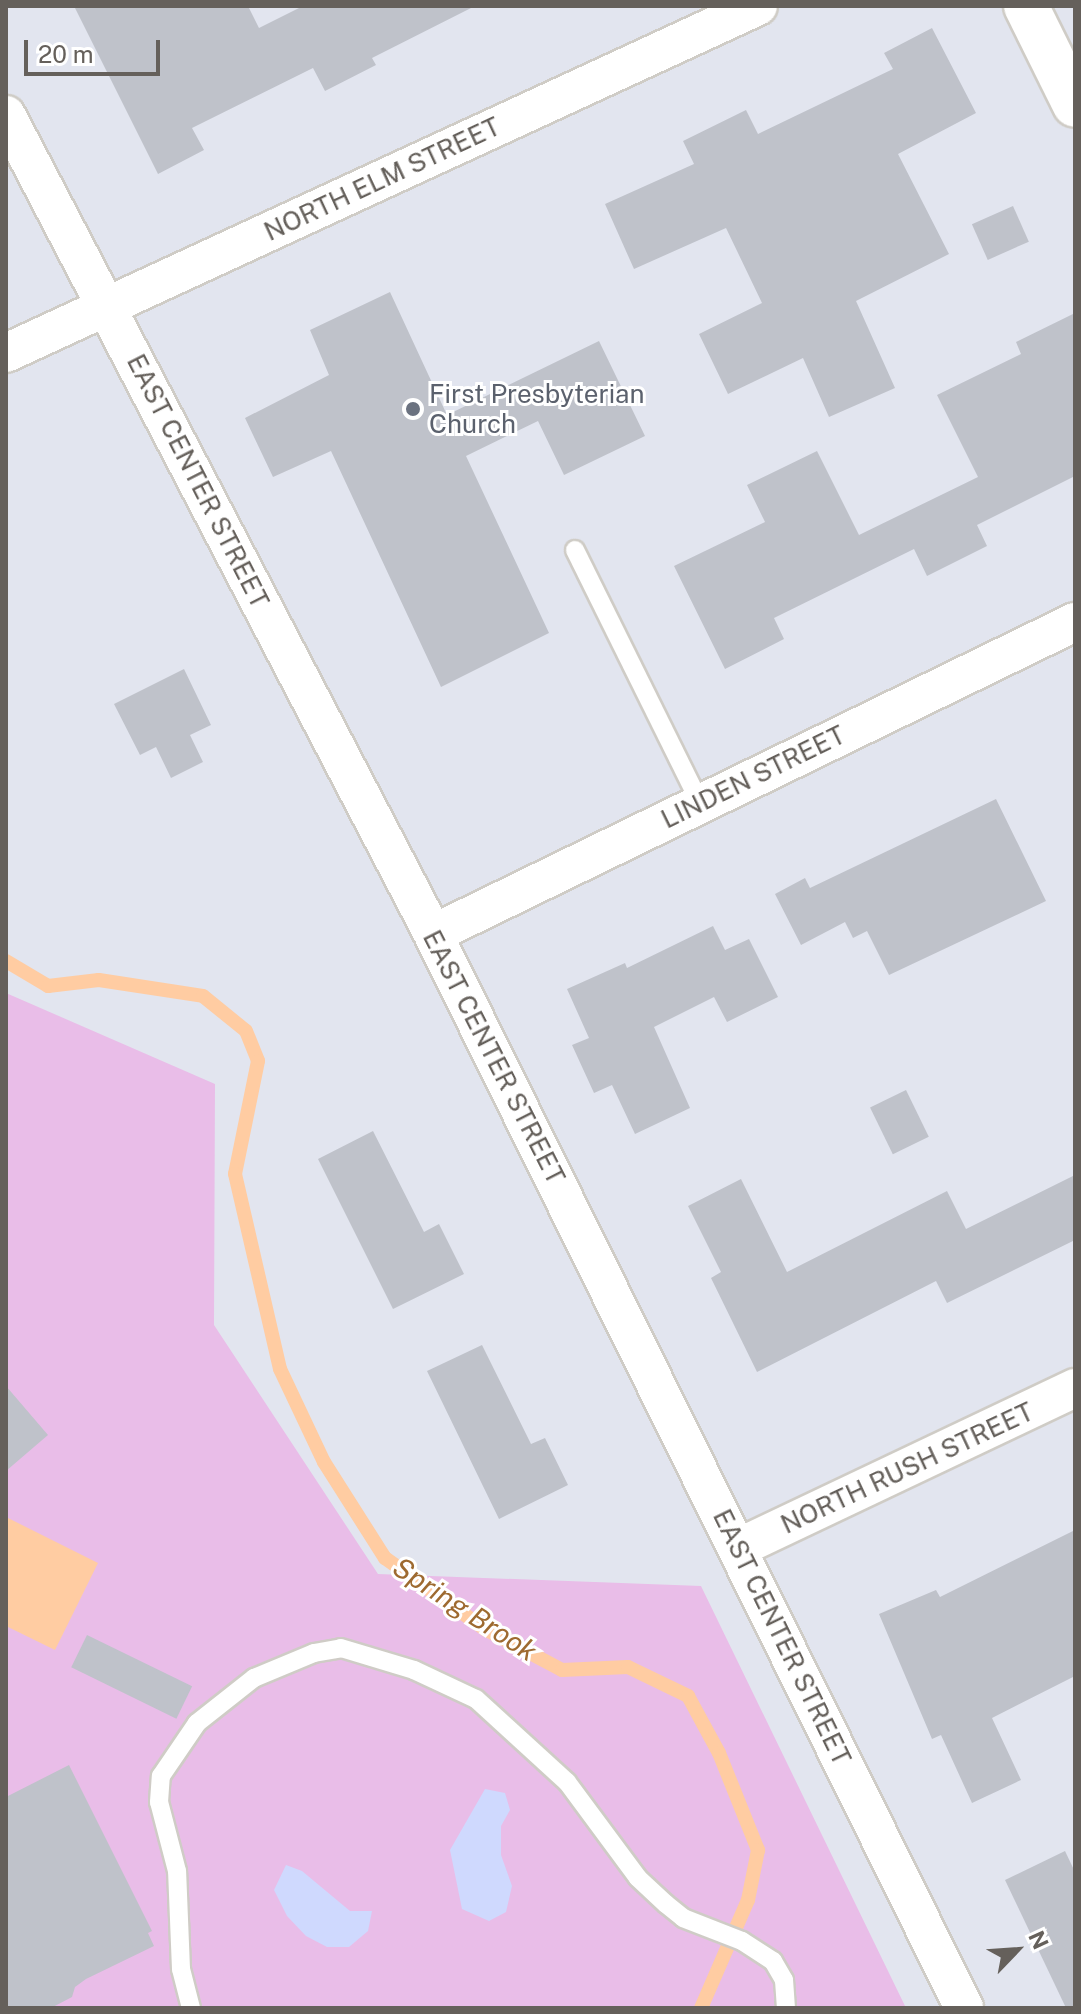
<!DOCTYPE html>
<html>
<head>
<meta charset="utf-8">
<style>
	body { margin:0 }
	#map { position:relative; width:1081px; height:2014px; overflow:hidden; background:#e2e5ef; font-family:"Public Sans",sans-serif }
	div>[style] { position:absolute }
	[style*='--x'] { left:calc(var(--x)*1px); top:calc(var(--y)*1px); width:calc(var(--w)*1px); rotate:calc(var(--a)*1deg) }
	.green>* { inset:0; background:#e9bde8 }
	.sand>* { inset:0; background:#cfd9fe }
	.water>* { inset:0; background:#ffcca2 }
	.stream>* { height:14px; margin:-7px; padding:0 7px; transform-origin:7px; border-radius:7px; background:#ffcca2 }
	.building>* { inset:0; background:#bfc2ca; transform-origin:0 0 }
	.roads { filter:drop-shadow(2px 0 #cfccc6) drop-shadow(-2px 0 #cfccc6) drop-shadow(0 2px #cfccc6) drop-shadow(0 -2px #cfccc6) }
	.lane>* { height:18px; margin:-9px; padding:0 9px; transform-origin:9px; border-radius:9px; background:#fff }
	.street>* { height:38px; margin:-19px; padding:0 19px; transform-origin:19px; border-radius:19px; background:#fff }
	.secondary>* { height:44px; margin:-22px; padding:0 22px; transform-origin:22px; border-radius:22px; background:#fff }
	.dots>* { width:22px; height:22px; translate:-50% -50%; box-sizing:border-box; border:4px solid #fff; border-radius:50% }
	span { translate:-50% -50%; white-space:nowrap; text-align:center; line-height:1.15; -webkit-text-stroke:6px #fff; paint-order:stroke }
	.street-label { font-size:26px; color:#65605b }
	.worship-label { font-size:26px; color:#5b616d }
	.left { translate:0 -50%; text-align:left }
	.water-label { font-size:28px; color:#9e6a30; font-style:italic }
	.frame { position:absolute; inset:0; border:8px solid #65605b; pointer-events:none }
	.north { position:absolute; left:977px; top:1910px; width:80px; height:80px; -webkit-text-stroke:6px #fff; paint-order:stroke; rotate:65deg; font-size:22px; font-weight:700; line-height:32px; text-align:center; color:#65605b }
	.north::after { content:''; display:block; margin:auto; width:28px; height:36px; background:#65605b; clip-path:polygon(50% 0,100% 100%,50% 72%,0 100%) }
	.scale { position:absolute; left:24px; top:40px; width:136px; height:36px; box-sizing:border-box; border:4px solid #65605b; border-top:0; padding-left:10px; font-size:24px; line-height:28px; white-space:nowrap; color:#65605b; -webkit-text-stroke:6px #fff; paint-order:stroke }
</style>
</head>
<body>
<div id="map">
	<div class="green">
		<div style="clip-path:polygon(6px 993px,215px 1084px,214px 1325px,378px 1574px,701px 1586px,906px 2008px,6px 2008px)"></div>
	</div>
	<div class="sand">
		<div style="clip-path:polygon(485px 1789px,505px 1793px,510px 1810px,501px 1826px,501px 1855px,512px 1886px,506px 1912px,489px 1921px,462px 1909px,450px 1850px)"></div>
		<div style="clip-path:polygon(286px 1865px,302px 1871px,350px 1911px,372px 1911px,368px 1931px,349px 1947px,327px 1947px,306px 1936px,287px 1916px,274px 1890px)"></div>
	</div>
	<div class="water">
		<div style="clip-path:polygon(6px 1517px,98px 1563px,55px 1650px,6px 1626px)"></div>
	</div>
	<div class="stream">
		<div style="--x:6;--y:961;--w:49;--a:30.8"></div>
		<div style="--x:48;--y:986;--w:51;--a:-6.7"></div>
		<div style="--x:99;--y:980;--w:105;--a:8.7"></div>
		<div style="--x:203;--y:996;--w:55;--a:39.1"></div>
		<div style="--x:246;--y:1031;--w:32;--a:68"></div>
		<div style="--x:258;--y:1061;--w:115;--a:101.5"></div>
		<div style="--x:235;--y:1174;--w:200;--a:77"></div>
		<div style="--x:280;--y:1369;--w:103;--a:64.7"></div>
		<div style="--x:324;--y:1462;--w:114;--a:57.6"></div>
		<div style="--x:385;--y:1558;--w:123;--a:35.4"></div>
		<div style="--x:485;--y:1629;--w:87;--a:28"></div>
		<div style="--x:562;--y:1670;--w:66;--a:-2.6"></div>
		<div style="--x:628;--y:1667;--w:67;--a:25.8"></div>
		<div style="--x:688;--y:1696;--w:65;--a:61.5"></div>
		<div style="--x:719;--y:1753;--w:105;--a:68.1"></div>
		<div style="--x:758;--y:1850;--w:51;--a:101.3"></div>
		<div style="--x:748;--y:1900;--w:118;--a:113.5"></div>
	</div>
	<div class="building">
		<div style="clip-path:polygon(74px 6px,248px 6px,259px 28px,303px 6px,475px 6px,372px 58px,376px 65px,325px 91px,313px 68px,192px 128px,204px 150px,158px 174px)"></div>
		<div style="clip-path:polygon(932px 28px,976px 113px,898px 154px,949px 254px,856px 301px,895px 388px,829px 417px,803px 358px,728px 394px,699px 334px,762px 303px,726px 228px,634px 269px,605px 204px,694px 164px,683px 141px,746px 110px,758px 134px,893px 69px,884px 53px)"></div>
		<div style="left:1013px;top:206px;width:39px;height:45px;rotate:66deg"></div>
		<div style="clip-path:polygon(390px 292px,447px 415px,599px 341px,645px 436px,564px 475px,538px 421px,466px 456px,549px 633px,441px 687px,331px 451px,273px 477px,245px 418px,329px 375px,310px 330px)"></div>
		<div style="clip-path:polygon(1075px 313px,1075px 476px,977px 525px,987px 546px,927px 576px,914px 549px,774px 618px,784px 639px,725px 669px,674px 566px,765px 522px,747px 485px,817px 451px,859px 535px,978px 477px,937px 395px,1021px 354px,1016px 342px)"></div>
		<div style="clip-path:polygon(184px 669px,211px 725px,190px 735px,203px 762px,171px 778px,156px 747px,140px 755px,114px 704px)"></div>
		<div style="clip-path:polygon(996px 799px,1046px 901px,889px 975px,867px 931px,853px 938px,845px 922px,801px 945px,775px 894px,805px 878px,810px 888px)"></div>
		<div style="clip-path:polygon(713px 926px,725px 950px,749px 939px,778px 997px,727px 1022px,714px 997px,654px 1027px,690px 1108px,635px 1134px,612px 1085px,594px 1093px,572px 1045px,589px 1038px,567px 989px,625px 963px,627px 968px)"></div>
		<div style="left:906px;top:1090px;width:52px;height:40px;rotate:64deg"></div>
		<div style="clip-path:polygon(373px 1131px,424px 1232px,439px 1224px,464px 1274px,393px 1309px,318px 1159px)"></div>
		<div style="clip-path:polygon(1075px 1175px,1075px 1240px,947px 1303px,936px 1281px,757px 1372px,711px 1278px,721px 1272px,688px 1206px,741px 1179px,787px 1272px,947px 1191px,966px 1229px)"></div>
		<div style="clip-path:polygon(482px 1345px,531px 1444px,545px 1438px,568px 1485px,499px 1519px,427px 1371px)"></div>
		<div style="clip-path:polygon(6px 1386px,48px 1435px,6px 1471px)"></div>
		<div style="clip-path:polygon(1075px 1530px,1075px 1676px,992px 1718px,1021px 1780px,972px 1803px,941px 1735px,932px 1739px,879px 1614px,936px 1590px,940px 1597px)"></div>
		<div style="left:87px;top:1635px;width:117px;height:36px;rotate:26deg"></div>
		<div style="clip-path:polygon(69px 1765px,152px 1931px,148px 1933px,154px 1946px,86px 1979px,75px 1987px,72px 1997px,51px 2008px,6px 2008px,6px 1797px)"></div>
		<div style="clip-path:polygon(1065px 1851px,1075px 1872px,1075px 2008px,1066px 2008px,1005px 1880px)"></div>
	</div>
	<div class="roads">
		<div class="lane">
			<div style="--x:575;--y:550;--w:282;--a:63.7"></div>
			<div style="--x:191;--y:2008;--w:40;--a:-104.4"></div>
			<div style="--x:181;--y:1969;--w:98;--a:-92.3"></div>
			<div style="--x:177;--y:1871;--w:71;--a:-104.6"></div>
			<div style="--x:159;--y:1802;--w:26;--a:-86"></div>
			<div style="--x:161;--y:1776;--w:64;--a:-55.8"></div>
			<div style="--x:197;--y:1723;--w:73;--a:-38.3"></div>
			<div style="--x:254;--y:1678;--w:65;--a:-22.6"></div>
			<div style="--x:314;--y:1653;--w:27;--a:-10"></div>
			<div style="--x:341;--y:1648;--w:76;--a:16.8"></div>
			<div style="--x:414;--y:1670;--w:68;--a:25.1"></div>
			<div style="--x:476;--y:1699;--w:123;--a:42.4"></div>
			<div style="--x:567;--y:1782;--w:119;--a:53.5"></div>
			<div style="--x:638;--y:1878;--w:38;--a:43"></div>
			<div style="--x:666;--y:1904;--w:22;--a:39"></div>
			<div style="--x:683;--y:1918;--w:63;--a:21.3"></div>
			<div style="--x:742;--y:1941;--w:37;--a:33"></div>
			<div style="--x:773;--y:1961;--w:22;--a:60"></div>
			<div style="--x:784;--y:1980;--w:28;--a:86"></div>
		</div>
		<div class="street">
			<div style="--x:6;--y:115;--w:924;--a:62.46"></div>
			<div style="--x:433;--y:934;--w:1198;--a:63.69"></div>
			<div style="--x:6;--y:353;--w:828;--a:-24.77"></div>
			<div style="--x:433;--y:934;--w:714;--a:-25.92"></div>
			<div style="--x:738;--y:1548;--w:373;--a:-25.4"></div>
		</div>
		<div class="secondary">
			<div style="--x:1026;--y:6;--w:110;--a:63.7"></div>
		</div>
	</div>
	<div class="dots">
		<div style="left:413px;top:409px;background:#6b7280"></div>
	</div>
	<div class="street-label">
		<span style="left:382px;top:179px;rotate:-25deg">NORTH ELM STREET</span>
		<span style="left:198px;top:481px;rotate:63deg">EAST CENTER STREET</span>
		<span style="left:753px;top:777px;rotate:-26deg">LINDEN STREET</span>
		<span style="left:494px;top:1057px;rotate:63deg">EAST CENTER STREET</span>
		<span style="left:907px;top:1468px;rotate:-25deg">NORTH RUSH STREET</span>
		<span style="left:782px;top:1637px;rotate:64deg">EAST CENTER STREET</span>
	</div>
	<div class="worship-label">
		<span class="left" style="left:429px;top:409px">First Presbyterian<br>Church</span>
	</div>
	<div class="water-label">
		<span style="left:465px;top:1609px;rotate:33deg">Spring Brook</span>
	</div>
	<div class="frame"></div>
	<div class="north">N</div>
	<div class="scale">20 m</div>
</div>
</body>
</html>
